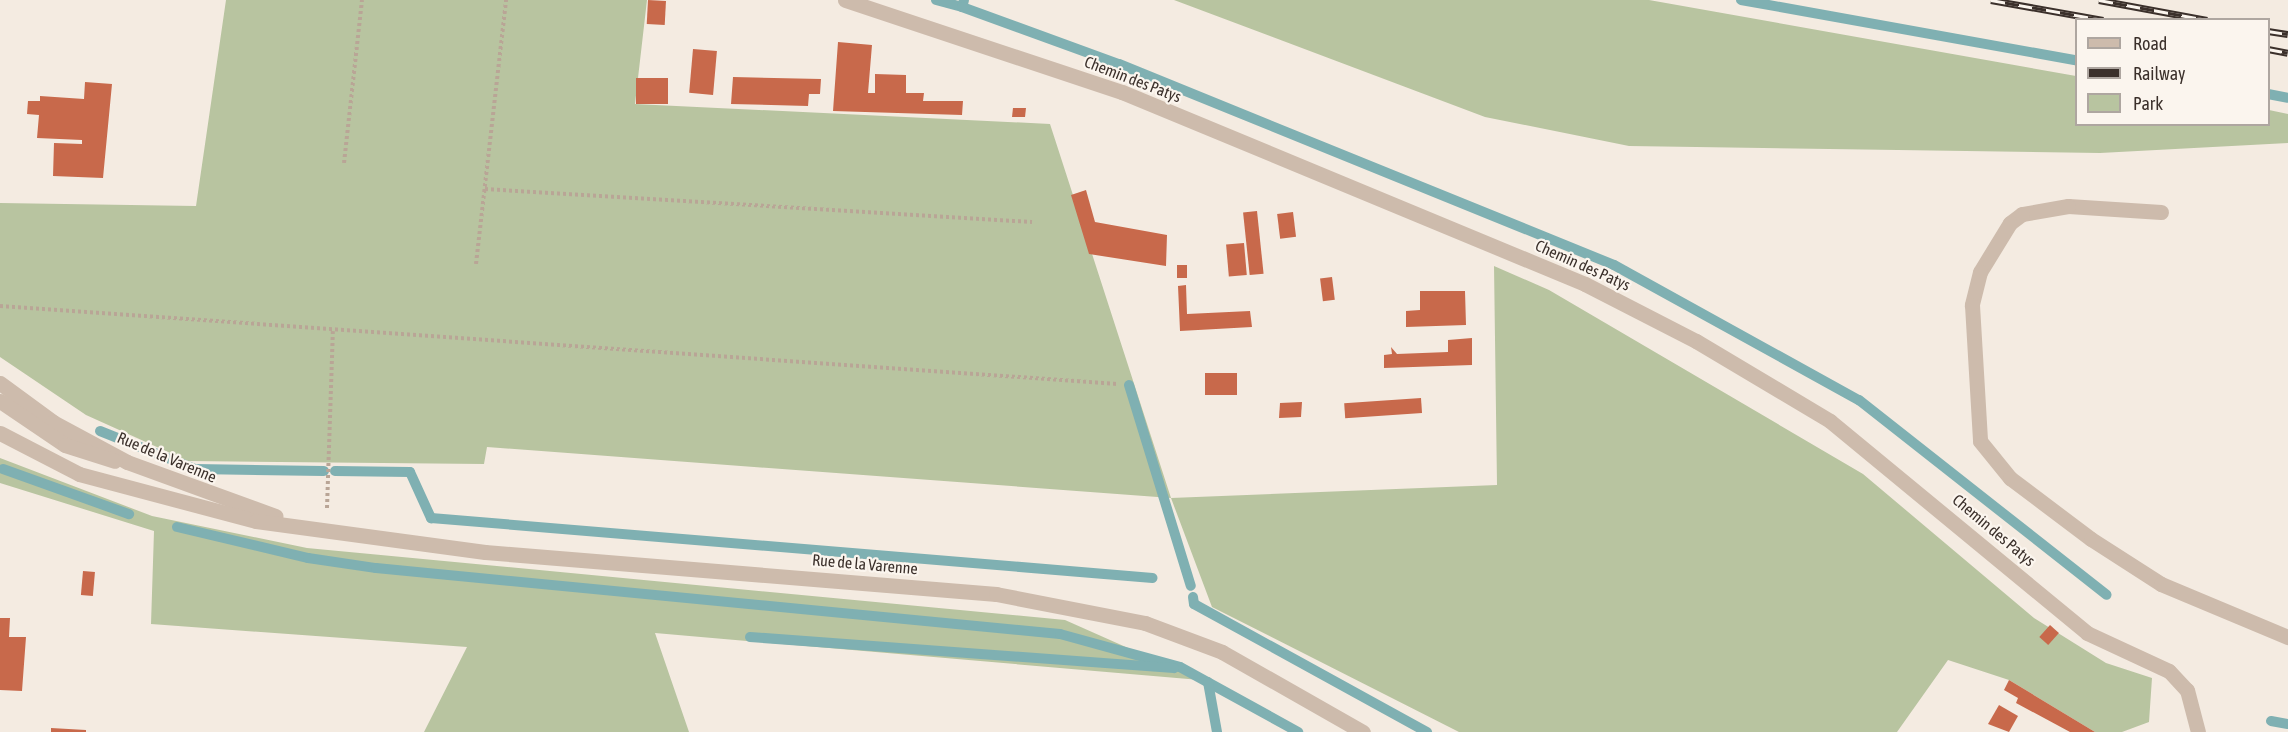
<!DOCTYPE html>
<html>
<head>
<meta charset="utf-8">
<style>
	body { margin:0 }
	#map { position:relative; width:2288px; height:732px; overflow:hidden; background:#f4ebe1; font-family:"Asap Condensed",sans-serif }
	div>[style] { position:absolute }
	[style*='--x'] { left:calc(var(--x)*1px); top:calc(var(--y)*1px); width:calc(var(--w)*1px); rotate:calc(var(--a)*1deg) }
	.green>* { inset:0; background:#b8c4a0 }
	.stream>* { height:10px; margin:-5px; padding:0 5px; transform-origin:5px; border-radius:5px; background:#7fb0b2 }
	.building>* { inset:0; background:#c8694b; transform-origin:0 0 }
	.path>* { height:4px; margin-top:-2px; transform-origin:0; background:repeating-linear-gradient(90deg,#b9a596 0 3px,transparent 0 6px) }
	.minor>* { height:15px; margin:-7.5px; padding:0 7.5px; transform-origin:7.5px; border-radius:7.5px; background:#cdbbac }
	.rail>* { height:7px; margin-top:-3.5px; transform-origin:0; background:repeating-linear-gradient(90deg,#fbf5ee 0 14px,#3b302b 0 28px); box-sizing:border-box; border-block:2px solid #3b302b }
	span { translate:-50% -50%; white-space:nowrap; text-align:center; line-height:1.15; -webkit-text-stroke:4.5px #fbf5ee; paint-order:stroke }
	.street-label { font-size:16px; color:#3b302b }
	.legend { position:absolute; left:2075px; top:18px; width:195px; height:108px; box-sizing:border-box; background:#fbf5ee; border:2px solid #aea6a0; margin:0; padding:8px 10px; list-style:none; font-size:18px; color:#3b302b }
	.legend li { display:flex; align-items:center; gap:12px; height:30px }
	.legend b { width:30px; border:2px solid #aea6a0 }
</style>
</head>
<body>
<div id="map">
	<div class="green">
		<div style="clip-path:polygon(226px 0,647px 0,635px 104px,1050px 124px,1171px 498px,1497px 485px,1494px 266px,1549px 290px,1863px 474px,2034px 618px,2106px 663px,2152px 678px,2149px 722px,2122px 732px,2095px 732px,2009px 680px,1948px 660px,1897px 732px,1459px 732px,1212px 607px,1171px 498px,487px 447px,484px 464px,188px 461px,86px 415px,0 357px,0 203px,196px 206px)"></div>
		<div style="clip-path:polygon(1174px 0,1649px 0,2076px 76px,2076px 124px,2268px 124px,2269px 110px,2288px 114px,2288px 143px,2100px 153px,1629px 146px,1485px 117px)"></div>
		<div style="clip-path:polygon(0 458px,152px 516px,307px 548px,1065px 620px,1200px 680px,655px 633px,689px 732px,424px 732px,467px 647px,151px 624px,154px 531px,0 483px)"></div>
	</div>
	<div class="stream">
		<div style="--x:936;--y:0;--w:27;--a:15"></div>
		<div style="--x:962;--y:7;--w:7;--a:-74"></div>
		<div style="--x:1741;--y:0;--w:340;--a:10.2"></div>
		<div style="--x:962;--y:7;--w:167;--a:20"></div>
		<div style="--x:1119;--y:64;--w:534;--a:22.1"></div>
		<div style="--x:1614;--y:265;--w:280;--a:28.9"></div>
		<div style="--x:1859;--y:400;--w:315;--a:38.2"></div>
		<div style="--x:2268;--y:94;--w:20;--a:11"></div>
		<div style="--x:1129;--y:385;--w:210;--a:72.9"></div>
		<div style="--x:100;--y:431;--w:102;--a:21.8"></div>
		<div style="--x:195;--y:469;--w:129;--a:0.9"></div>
		<div style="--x:3;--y:469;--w:134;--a:19.7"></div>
		<div style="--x:335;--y:471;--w:75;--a:0.8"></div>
		<div style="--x:410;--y:472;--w:51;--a:65.5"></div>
		<div style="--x:431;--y:518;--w:724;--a:4.75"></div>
		<div style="--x:177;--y:527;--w:135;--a:13.3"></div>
		<div style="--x:308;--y:558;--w:69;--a:8.4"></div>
		<div style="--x:376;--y:568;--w:687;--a:5.51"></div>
		<div style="--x:1060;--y:634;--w:124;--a:15.4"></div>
		<div style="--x:1180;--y:667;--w:135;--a:28.8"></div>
		<div style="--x:1193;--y:597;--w:7;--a:82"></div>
		<div style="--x:1194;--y:604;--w:266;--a:28.8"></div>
		<div style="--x:750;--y:637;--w:425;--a:4.2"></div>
		<div style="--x:1208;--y:682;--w:51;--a:79.8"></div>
		<div style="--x:2271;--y:721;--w:17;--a:10"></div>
	</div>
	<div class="building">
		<div style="left:648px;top:0;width:18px;height:24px;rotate:3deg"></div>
		<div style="clip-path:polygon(838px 42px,872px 45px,868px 93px,875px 93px,875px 74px,906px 75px,906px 93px,924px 93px,923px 101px,963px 101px,962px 115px,833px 111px)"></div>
		<div style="left:693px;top:49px;width:24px;height:44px;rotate:5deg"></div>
		<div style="clip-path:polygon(733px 77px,821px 79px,820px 94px,809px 94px,808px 106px,731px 104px)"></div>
		<div style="left:636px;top:78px;width:32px;height:26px"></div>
		<div style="clip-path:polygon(85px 82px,112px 84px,103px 178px,53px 176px,54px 143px,82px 144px,82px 140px,37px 138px,39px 115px,27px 114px,28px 101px,40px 101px,40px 96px,84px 99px)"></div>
		<div style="clip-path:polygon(1013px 108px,1026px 108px,1025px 117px,1012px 117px)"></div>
		<div style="clip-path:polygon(1086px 190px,1095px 222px,1167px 235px,1166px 266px,1089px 254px,1071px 195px)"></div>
		<div style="left:1257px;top:211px;width:63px;height:14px;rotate:84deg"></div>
		<div style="left:1293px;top:212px;width:25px;height:16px;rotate:83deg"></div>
		<div style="left:1244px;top:243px;width:32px;height:18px;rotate:85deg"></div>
		<div style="left:1177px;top:265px;width:10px;height:13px"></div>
		<div style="left:1332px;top:277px;width:23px;height:12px;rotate:83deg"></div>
		<div style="clip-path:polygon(1186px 285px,1187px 314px,1250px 311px,1252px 327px,1180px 331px,1178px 286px)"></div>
		<div style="clip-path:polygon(1420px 291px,1465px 291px,1466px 325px,1406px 327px,1406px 311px,1420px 310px)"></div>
		<div style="clip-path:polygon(1472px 338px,1472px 365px,1384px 368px,1384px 355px,1392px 354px,1391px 347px,1397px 354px,1448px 352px,1448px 340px)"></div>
		<div style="left:1237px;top:373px;width:22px;height:32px;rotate:90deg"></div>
		<div style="left:1421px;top:398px;width:15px;height:77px;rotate:86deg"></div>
		<div style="clip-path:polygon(1302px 402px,1301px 417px,1279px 418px,1280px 403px)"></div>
		<div style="left:83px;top:571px;width:12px;height:24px;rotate:5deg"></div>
		<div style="clip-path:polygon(0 618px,10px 618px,9px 637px,26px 637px,22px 691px,0 690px)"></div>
		<div style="left:2050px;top:625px;width:12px;height:16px;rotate:42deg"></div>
		<div style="clip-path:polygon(2009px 680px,2095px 732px,2070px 732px,2016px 703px,2018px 698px,2004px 690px)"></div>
		<div style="clip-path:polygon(1999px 705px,2018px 716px,2009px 732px,1988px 724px)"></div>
		<div style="clip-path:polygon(51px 728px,86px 730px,86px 732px,51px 732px)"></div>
	</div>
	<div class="path">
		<div style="--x:344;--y:163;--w:164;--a:-83.7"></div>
		<div style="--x:485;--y:189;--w:548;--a:3.45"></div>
		<div style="--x:476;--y:264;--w:266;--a:-83.5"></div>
		<div style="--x:0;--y:306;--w:1120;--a:3.99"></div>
		<div style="--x:327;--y:508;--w:177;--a:-88.1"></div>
	</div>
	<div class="minor">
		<div style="--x:845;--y:0;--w:292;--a:18.4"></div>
		<div style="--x:1122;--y:92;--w:501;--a:22.52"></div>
		<div style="--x:1585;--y:284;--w:125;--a:27.2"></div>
		<div style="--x:1696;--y:341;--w:156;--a:30.8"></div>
		<div style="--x:1830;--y:421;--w:333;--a:39.5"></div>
		<div style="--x:2087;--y:633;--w:90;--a:24.9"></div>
		<div style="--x:2169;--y:671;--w:26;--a:47"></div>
		<div style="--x:2187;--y:690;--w:43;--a:75.3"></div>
		<div style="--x:2161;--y:212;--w:93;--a:-176.3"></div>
		<div style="--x:2068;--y:206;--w:47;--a:170.1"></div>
		<div style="--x:2022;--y:214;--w:15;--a:143"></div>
		<div style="--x:2010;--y:223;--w:57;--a:121.5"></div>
		<div style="--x:1980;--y:272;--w:34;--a:104"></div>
		<div style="--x:1972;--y:305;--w:136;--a:86.6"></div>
		<div style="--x:1980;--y:441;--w:48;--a:51"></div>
		<div style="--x:2010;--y:478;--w:101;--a:37"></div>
		<div style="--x:2091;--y:539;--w:83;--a:32.7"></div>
		<div style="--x:2161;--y:584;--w:138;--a:22.7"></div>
		<div style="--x:0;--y:383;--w:66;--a:36.3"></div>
		<div style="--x:53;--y:422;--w:84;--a:28.4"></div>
		<div style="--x:127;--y:462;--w:158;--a:20"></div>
		<div style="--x:0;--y:401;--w:78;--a:34.1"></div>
		<div style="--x:65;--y:445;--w:52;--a:17.7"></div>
		<div style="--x:0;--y:433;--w:89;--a:27.4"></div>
		<div style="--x:79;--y:474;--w:183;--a:14.9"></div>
		<div style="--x:256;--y:521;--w:231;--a:7.7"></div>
		<div style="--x:485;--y:552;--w:513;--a:4.7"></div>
		<div style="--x:996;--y:594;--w:152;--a:11"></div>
		<div style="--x:1145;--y:623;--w:82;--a:20.6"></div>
		<div style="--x:1222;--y:652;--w:162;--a:29.6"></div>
	</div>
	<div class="rail">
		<div style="--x:1991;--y:0;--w:114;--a:10.1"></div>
		<div style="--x:2099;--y:0;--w:110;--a:10.5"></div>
		<div style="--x:2268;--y:31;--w:20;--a:9"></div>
		<div style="--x:2268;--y:49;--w:20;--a:11"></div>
	</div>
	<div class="street-label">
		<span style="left:1133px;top:79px;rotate:21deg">Chemin des Patys</span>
		<span style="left:1583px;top:265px;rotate:24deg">Chemin des Patys</span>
		<span style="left:167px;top:457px;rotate:23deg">Rue de la Varenne</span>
		<span style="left:1994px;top:530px;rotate:40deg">Chemin des Patys</span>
		<span style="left:865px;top:564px;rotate:5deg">Rue de la Varenne</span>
	</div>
	<ul class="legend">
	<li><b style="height:8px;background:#cdbbac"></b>Road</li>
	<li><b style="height:8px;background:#3b302b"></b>Railway</li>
	<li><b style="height:16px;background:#b8c4a0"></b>Park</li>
	</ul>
</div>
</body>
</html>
